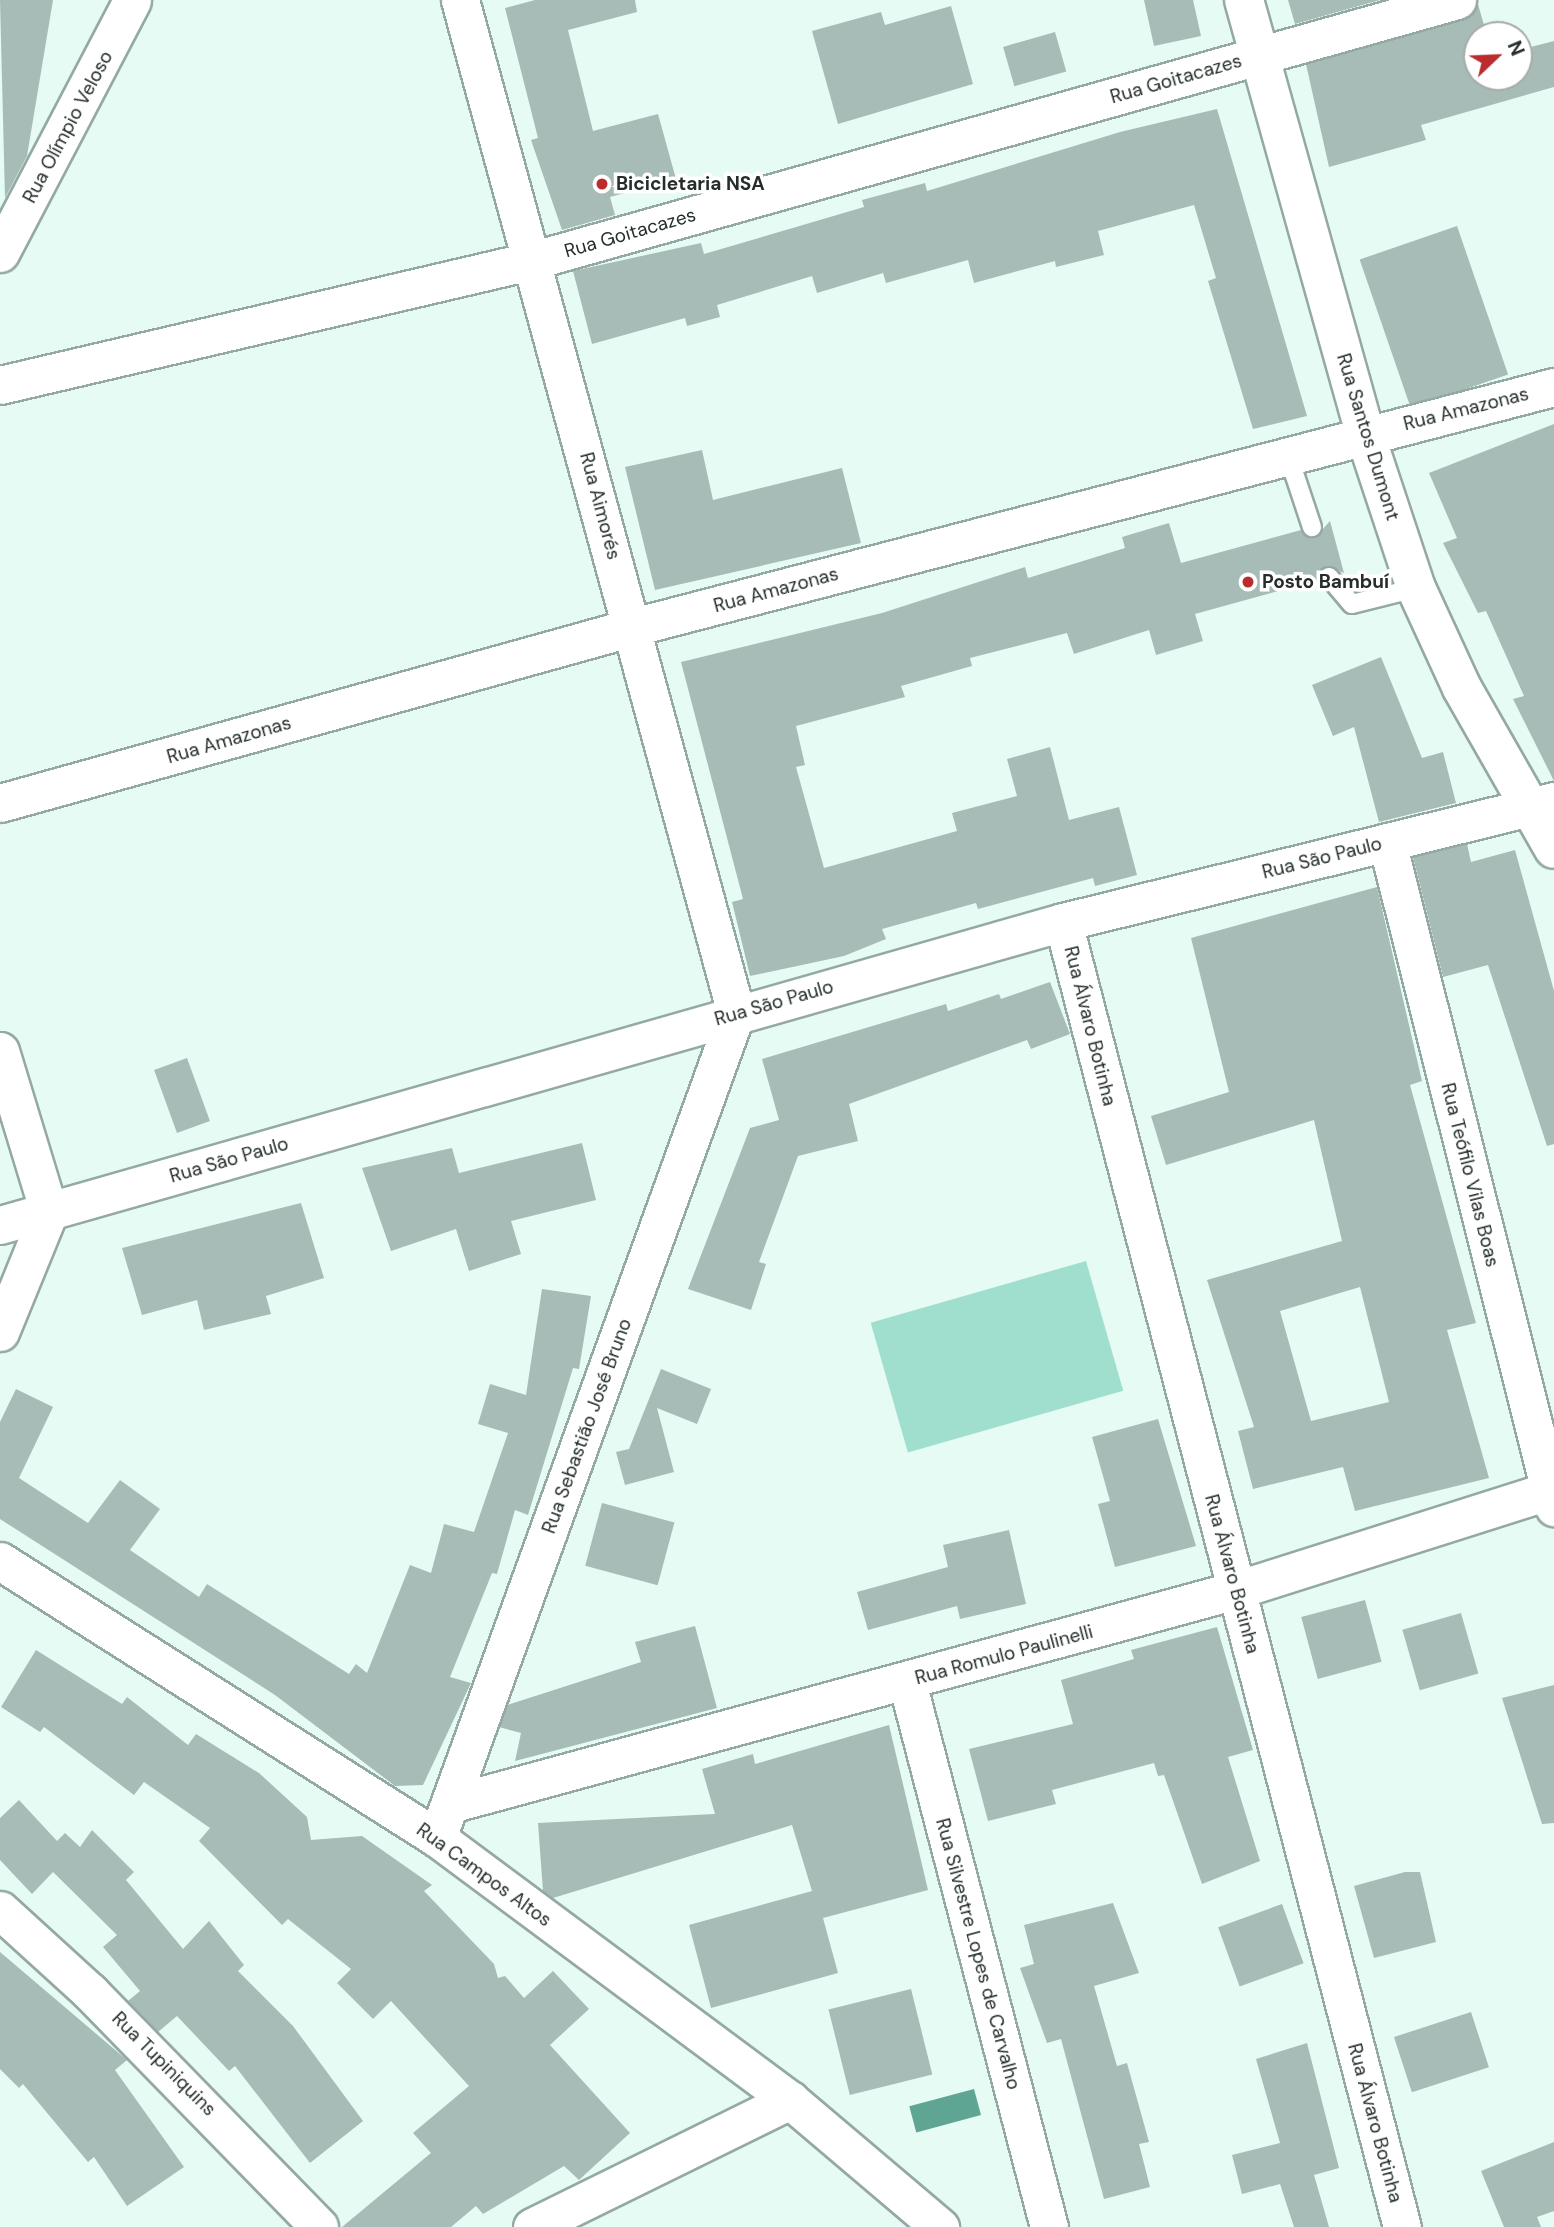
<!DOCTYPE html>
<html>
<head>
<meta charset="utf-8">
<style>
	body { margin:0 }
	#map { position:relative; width:1554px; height:2227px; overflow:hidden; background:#e5fbf4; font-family:"DM Sans",sans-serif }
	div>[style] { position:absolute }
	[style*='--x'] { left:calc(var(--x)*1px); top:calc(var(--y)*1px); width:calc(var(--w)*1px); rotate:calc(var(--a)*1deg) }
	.green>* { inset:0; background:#a0dfce; transform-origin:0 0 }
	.water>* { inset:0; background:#5ea594; transform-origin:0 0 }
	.building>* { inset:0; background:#a7bcb6; transform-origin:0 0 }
	.roads { filter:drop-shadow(2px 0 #94a9a3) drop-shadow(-2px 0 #94a9a3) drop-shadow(0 2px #94a9a3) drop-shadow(0 -2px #94a9a3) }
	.lane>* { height:18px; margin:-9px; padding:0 9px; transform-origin:9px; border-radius:9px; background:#fff }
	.street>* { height:37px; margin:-18.5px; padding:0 18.5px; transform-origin:18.5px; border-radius:18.5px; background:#fff }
	.secondary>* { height:38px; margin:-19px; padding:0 19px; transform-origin:19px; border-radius:19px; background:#fff }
	.dots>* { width:19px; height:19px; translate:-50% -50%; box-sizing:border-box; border:4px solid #fff; border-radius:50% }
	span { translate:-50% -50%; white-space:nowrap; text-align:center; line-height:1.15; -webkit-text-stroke:7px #fff; paint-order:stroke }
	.street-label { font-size:19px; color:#242d2a }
	.poi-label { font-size:19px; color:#242d2a; font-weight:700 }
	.left { translate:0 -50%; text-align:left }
	.north { position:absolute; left:1463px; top:21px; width:70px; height:70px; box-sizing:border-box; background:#fff; border:2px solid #a7abaa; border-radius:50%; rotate:67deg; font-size:19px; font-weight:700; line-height:28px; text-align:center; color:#242d2a }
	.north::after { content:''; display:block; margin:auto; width:24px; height:32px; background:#bb2c2c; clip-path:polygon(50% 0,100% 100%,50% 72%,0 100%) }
</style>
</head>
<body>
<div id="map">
	<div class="green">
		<div style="left:1086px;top:1261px;width:135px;height:224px;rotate:74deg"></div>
	</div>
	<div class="water">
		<div style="left:974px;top:2089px;width:27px;height:67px;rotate:75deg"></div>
	</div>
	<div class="building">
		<div style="clip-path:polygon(0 0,53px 0,27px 156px,5px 198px)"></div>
		<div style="clip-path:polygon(535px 0,635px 0,637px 12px,568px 30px,593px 131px,658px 114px,676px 179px,610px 197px,615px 215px,562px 230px,531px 140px,538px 138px,505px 8px)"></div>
		<div style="clip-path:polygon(1144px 0,1193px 0,1201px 36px,1154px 46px)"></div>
		<div style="clip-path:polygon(1288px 0,1380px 0,1295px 24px)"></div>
		<div style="clip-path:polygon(1477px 1px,1487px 35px,1477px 35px,1477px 77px,1519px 77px,1519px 50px,1554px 41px,1554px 87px,1421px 125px,1426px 140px,1329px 167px,1306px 64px,1463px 20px)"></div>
		<div style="clip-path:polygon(951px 6px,973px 84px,838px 124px,812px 31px,881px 12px,885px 25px)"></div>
		<div style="left:1055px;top:32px;width:41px;height:54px;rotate:74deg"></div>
		<div style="clip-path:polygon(1217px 109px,1307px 416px,1253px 429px,1208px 281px,1216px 278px,1194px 205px,1098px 231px,1104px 255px,1056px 267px,1055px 261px,974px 283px,968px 260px,886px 283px,883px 273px,817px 293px,812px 276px,717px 305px,720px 317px,687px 326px,685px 318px,592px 344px,573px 271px,701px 243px,704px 254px,864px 207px,862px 200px,925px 183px,927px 191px,1120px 132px)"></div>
		<div style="left:1457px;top:226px;width:157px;height:103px;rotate:71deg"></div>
		<div style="clip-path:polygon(1554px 424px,1554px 781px,1513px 699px,1524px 696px,1486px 611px,1478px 613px,1443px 543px,1457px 538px,1429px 473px)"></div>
		<div style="clip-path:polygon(702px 450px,713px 500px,842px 468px,861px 543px,655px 590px,625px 467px)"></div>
		<div style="clip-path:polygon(1330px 521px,1344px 573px,1326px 566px,1318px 580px,1195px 614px,1203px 641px,1156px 655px,1149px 630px,1074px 654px,1067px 633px,970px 658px,972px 666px,901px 686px,905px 697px,796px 726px,805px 765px,796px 767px,824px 868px,957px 831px,952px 813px,1017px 796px,1007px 759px,1050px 747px,1069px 820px,1119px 807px,1137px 875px,1095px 886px,1093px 878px,978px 909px,976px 903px,882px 929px,886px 939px,844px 956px,750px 976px,732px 902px,743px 899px,681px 662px,882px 613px,1025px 567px,1028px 578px,1125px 548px,1122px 537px,1169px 523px,1181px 563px,1301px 530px,1315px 538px)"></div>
		<div style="clip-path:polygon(1381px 657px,1422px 758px,1443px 752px,1456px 803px,1379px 822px,1354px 727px,1333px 736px,1312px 685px)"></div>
		<div style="clip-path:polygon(1467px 844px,1471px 862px,1515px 850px,1554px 991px,1554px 1144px,1547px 1146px,1488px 965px,1443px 977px,1413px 857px)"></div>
		<div style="clip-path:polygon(evenodd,1377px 887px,1422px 1081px,1410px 1085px,1476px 1323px,1447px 1330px,1489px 1478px,1355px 1511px,1343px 1467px,1253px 1489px,1238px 1431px,1254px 1427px,1207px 1280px,1342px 1241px,1314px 1120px,1166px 1165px,1151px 1116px,1229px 1092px,1191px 938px,1377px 887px,1360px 1287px,1389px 1402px,1311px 1421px,1280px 1311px,1360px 1287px)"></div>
		<div style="clip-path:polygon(1050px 982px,1070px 1034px,1031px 1049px,1027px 1040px,849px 1104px,858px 1141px,798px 1156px,759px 1262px,766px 1264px,751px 1310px,688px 1289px,750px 1128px,779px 1120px,762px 1059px,946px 1004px,948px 1011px,999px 994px,1001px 999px)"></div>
		<div style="left:187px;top:1058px;width:67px;height:35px;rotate:70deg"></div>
		<div style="clip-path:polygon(582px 1143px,596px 1200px,511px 1221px,521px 1254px,469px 1271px,456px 1229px,391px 1251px,362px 1168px,452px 1148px,459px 1173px)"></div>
		<div style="clip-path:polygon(301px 1203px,324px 1278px,266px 1296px,271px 1314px,204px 1330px,197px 1300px,142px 1315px,122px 1248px)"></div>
		<div style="clip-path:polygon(542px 1289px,591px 1296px,579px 1369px,573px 1368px,528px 1515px,515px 1510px,497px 1574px,492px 1573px,450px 1677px,471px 1683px,423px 1785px,395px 1786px,275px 1695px,0 1519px,0 1422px,16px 1389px,53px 1407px,19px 1478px,88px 1523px,120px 1480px,160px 1509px,130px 1550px,199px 1597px,207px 1584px,349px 1674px,356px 1664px,367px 1673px,410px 1565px,431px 1573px,444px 1524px,474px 1532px,508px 1433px,478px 1424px,490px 1384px,526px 1395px)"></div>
		<div style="clip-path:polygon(661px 1369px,711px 1389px,697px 1424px,657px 1408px,674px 1472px,625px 1485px,616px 1452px,629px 1449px)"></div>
		<div style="clip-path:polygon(1158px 1419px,1196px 1546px,1115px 1567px,1098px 1504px,1110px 1501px,1092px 1437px)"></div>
		<div style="left:602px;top:1503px;width:75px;height:65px;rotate:15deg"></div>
		<div style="clip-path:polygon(1009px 1530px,1026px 1604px,960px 1619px,957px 1606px,868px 1630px,857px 1592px,948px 1567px,943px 1545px)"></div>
		<div style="left:1365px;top:1600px;width:64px;height:66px;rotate:75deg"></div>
		<div style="left:1461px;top:1613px;width:63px;height:61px;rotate:74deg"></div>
		<div style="clip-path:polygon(695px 1626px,717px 1708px,515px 1761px,521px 1733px,499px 1727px,507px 1705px,641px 1662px,635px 1642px)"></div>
		<div style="clip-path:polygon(1217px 1627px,1253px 1750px,1228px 1757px,1260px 1861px,1202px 1884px,1164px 1775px,1158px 1776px,1154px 1763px,1052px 1790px,1056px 1804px,988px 1821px,969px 1749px,1073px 1724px,1061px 1680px,1134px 1659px,1131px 1650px)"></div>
		<div style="clip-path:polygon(36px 1650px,122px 1704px,127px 1697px,188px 1745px,196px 1734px,259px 1773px,307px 1817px,311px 1840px,362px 1836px,432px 1885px,424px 1891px,494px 1964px,498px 1978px,505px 1976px,524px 1998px,553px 1971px,589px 2009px,550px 2045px,630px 2133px,579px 2180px,564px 2166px,483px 2214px,476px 2206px,451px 2227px,342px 2227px,431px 2153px,413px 2133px,469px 2086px,391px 2001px,373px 2019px,337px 1983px,351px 1969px,288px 1919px,282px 1925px,199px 1841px,210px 1828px,144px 1782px,134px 1795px,44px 1727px,40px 1732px,1px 1707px)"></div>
		<div style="clip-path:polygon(1554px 1685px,1554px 1823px,1542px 1824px,1502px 1698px)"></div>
		<div style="clip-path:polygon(889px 1725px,928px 1890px,823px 1918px,838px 1973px,711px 2008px,689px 1925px,812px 1891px,792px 1825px,553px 1898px,543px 1891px,538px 1823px,715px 1814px,702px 1769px,753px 1754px,755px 1764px)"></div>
		<div style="clip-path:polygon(19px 1800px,57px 1841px,65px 1833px,80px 1847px,92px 1830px,134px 1872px,126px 1880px,183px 1949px,209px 1921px,244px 1965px,238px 1971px,293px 2026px,363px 2121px,310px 2163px,235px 2066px,229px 2071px,177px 2016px,158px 2032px,128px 2001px,140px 1991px,103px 1947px,117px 1935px,53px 1872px,32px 1894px,0 1860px,0 1818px)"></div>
		<div style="clip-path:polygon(1405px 1872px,1420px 1872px,1436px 1942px,1374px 1958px,1354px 1886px)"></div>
		<div style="clip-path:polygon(1113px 1903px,1139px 1973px,1094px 1986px,1117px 2066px,1127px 2063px,1149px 2142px,1139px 2144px,1150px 2187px,1104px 2199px,1061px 2039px,1047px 2043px,1020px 1968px,1034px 1964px,1024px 1925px)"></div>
		<div style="left:1282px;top:1904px;width:63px;height:68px;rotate:70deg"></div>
		<div style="clip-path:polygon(0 1952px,127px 2060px,115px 2070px,184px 2167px,127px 2206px,94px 2157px,88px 2162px,23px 2084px,19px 2088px,0 2069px)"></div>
		<div style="left:911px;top:1989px;width:88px;height:85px;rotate:76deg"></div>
		<div style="left:1471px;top:2012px;width:58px;height:81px;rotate:72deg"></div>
		<div style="clip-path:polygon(1307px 2043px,1339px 2168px,1314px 2175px,1329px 2227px,1294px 2227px,1280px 2184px,1242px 2194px,1232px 2155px,1280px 2143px,1256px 2059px)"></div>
		<div style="clip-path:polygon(1554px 2142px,1554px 2211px,1537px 2217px,1541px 2227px,1504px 2227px,1481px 2171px)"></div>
	</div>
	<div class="roads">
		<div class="lane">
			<div style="--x:1288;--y:455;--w:76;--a:71.6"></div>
			<div style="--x:1329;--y:577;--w:35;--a:50"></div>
			<div style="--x:1352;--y:604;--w:66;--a:-14"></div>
		</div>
		<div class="street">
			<div style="--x:0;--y:253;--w:285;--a:-62.4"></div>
			<div style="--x:0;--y:385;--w:548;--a:-13.17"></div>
			<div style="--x:534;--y:260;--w:959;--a:-15.73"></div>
			<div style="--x:0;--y:803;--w:657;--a:-15.54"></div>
			<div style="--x:633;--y:627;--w:952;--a:-14.61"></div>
			<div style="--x:1387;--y:842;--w:686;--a:75.9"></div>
			<div style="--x:1063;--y:922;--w:1348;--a:75.44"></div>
			<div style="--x:0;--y:1051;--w:168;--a:73.1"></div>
			<div style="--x:0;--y:1225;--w:1105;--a:-15.91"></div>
			<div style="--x:1063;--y:922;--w:506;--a:-13.84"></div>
			<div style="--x:0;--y:1332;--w:130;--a:-67.8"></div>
			<div style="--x:0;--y:1561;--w:517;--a:32.37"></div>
			<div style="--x:437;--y:1838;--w:440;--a:36.6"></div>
			<div style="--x:790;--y:2100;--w:197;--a:40.3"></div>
			<div style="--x:907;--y:1682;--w:563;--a:75.4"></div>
			<div style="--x:450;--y:1804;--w:815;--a:-15.23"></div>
			<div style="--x:1236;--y:1590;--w:334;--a:-17.6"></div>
			<div style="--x:437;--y:1838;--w:878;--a:-70.08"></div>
			<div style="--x:736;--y:1013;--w:1050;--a:-105.24"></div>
			<div style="--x:0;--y:1910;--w:122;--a:42.3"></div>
			<div style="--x:90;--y:1992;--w:328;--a:45.7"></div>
			<div style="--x:532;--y:2227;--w:288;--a:-26.2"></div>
		</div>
		<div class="secondary">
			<div style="--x:1244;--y:0;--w:451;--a:74.4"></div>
			<div style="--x:1365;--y:434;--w:162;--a:71.7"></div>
			<div style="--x:1416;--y:588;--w:110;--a:65.3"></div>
			<div style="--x:1462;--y:688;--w:185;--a:60.3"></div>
		</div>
	</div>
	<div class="dots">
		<div style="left:602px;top:184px;background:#bb2c2c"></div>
		<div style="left:1248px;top:582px;background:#bb2c2c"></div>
	</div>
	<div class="street-label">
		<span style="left:1176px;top:79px;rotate:-16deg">Rua Goitacazes</span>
		<span style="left:68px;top:127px;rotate:-62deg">Rua Olímpio Veloso</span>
		<span style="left:630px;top:233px;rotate:-16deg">Rua Goitacazes</span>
		<span style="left:1466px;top:409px;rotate:-14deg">Rua Amazonas</span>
		<span style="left:1368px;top:437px;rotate:73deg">Rua Santos Dumont</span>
		<span style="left:600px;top:506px;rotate:75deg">Rua Aimorés</span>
		<span style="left:776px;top:590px;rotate:-15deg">Rua Amazonas</span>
		<span style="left:229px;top:740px;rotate:-16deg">Rua Amazonas</span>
		<span style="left:1322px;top:858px;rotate:-14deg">Rua São Paulo</span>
		<span style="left:774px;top:1003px;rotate:-16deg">Rua São Paulo</span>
		<span style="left:1090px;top:1026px;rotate:76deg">Rua Álvaro Botinha</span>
		<span style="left:229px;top:1160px;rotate:-16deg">Rua São Paulo</span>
		<span style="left:1470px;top:1175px;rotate:76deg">Rua Teófilo Vilas Boas</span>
		<span style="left:587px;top:1426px;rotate:-70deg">Rua Sebastião José Bruno</span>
		<span style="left:1232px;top:1574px;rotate:75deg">Rua Álvaro Botinha</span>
		<span style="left:1004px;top:1655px;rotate:-15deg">Rua Romulo Paulinelli</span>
		<span style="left:484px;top:1875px;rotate:36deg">Rua Campos Altos</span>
		<span style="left:978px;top:1954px;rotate:75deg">Rua Silvestre Lopes de Carvalho</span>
		<span style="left:164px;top:2064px;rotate:45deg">Rua Tupiniquins</span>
		<span style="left:1375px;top:2123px;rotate:75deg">Rua Álvaro Botinha</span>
	</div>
	<div class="poi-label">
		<span class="left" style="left:616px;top:184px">Bicicletaria NSA</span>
		<span class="left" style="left:1262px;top:582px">Posto Bambuí</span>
	</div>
	<div class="north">N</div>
</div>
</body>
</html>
